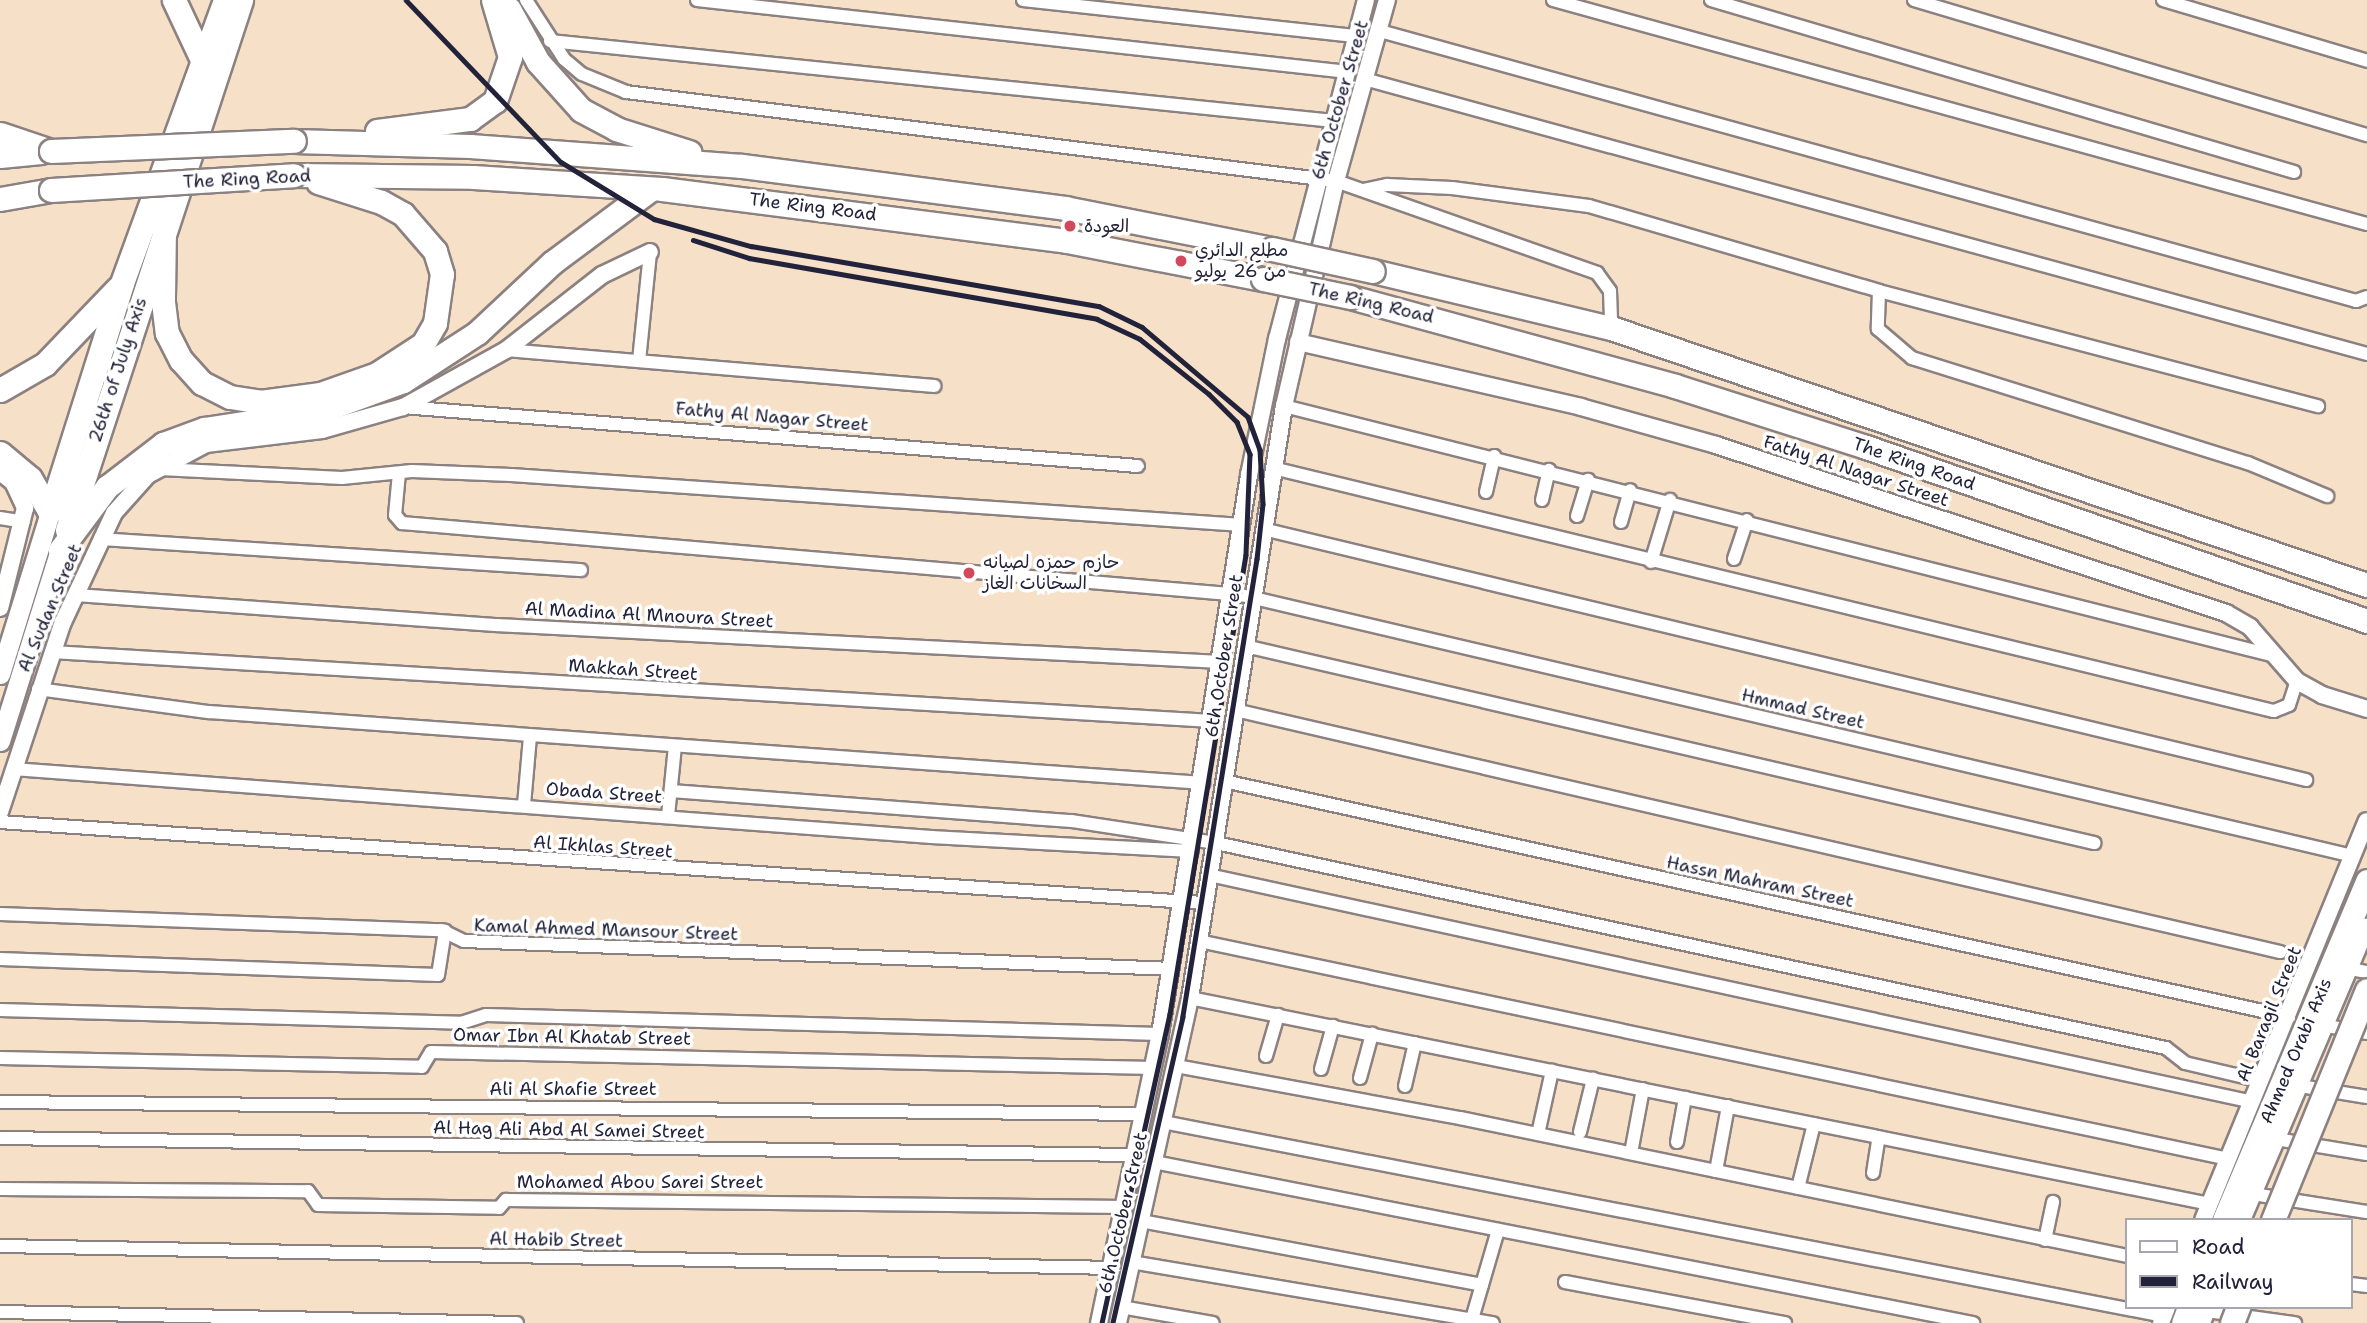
<!DOCTYPE html>
<html>
<head>
<meta charset="utf-8">
<style>
	body { margin:0 }
	#map { position:relative; width:2367px; height:1323px; overflow:hidden; background:#f6e0c7; font-family:"Shantell Sans","Playpen Sans Arabic",sans-serif }
	div>[style] { position:absolute }
	[style*='--x'] { left:calc(var(--x)*1px); top:calc(var(--y)*1px); width:calc(var(--w)*1px); rotate:calc(var(--a)*1deg) }
	.roads { filter:drop-shadow(2px 0 #8c8181) drop-shadow(-2px 0 #8c8181) drop-shadow(0 2px #8c8181) drop-shadow(0 -2px #8c8181) }
	.minor>* { height:12px; margin:-6px; padding:0 6px; transform-origin:6px; border-radius:6px; background:#fff }
	.tertiary>* { height:16px; margin:-8px; padding:0 8px; transform-origin:8px; border-radius:8px; background:#fff }
	.trunk>* { height:19px; margin:-9.5px; padding:0 9.5px; transform-origin:9.5px; border-radius:9.5px; background:#fff }
	.motorway>* { height:23px; margin:-11.5px; padding:0 11.5px; transform-origin:11.5px; border-radius:11.5px; background:#fff }
	.rail>* { height:4.5px; margin:-2.25px; padding:0 2.25px; transform-origin:2.25px; border-radius:2.25px; background:#22223b }
	.bridges { filter:drop-shadow(2px 0 #8c8181) drop-shadow(-2px 0 #8c8181) drop-shadow(0 2px #8c8181) drop-shadow(0 -2px #8c8181) }
	.motorway-bridge>* { height:23px; margin:-11.5px; padding:0 11.5px; transform-origin:11.5px; border-radius:11.5px; background:#fff }
	.dots>* { width:19px; height:19px; translate:-50% -50%; box-sizing:border-box; border:4px solid #fff; border-radius:50% }
	span { translate:-50% -50%; white-space:nowrap; text-align:center; line-height:1.15; -webkit-text-stroke:7px #fff; paint-order:stroke }
	.street-label { font-size:18px; color:#22223b }
	.poi-label { font-size:18px; color:#22223b }
	.left { translate:0 -50%; text-align:left }
	.legend { position:absolute; left:2125px; top:1218px; width:228px; height:91px; box-sizing:border-box; background:#fff; border:2px solid #a7a7b1; margin:0; padding:9px 12px; list-style:none; font-size:21px; color:#22223b }
	.legend li { display:flex; align-items:center; gap:14px; height:35px }
	.legend b { width:35px; border:2px solid #a7a7b1 }
</style>
</head>
<body>
<div id="map">
	<div class="roads">
		<div class="minor">
			<div style="--x:526;--y:0;--w:70;--a:57.2"></div>
			<div style="--x:564;--y:59;--w:23;--a:40"></div>
			<div style="--x:582;--y:74;--w:48;--a:22.2"></div>
			<div style="--x:626;--y:92;--w:716;--a:7.14"></div>
			<div style="--x:1336;--y:181;--w:277;--a:19.4"></div>
			<div style="--x:1597;--y:273;--w:22;--a:54"></div>
			<div style="--x:1610;--y:291;--w:37;--a:88"></div>
			<div style="--x:697;--y:0;--w:655;--a:6.31"></div>
			<div style="--x:1023;--y:0;--w:336;--a:6.2"></div>
			<div style="--x:1553;--y:0;--w:844;--a:15.39"></div>
			<div style="--x:1711;--y:0;--w:608;--a:16.44"></div>
			<div style="--x:1914;--y:0;--w:473;--a:16.6"></div>
			<div style="--x:2163;--y:0;--w:213;--a:16.6"></div>
			<div style="--x:1380;--y:31;--w:1013;--a:15.46"></div>
			<div style="--x:2356;--y:301;--w:12;--a:-20"></div>
			<div style="--x:550;--y:41;--w:788;--a:5.83"></div>
			<div style="--x:1368;--y:80;--w:1036;--a:15.34"></div>
			<div style="--x:1363;--y:190;--w:25;--a:-12"></div>
			<div style="--x:1387;--y:185;--w:65;--a:2.6"></div>
			<div style="--x:1452;--y:188;--w:138;--a:7.5"></div>
			<div style="--x:1589;--y:206;--w:302;--a:16.3"></div>
			<div style="--x:1879;--y:291;--w:454;--a:14.7"></div>
			<div style="--x:1879;--y:291;--w:38;--a:92"></div>
			<div style="--x:1878;--y:329;--w:45;--a:40.5"></div>
			<div style="--x:1912;--y:358;--w:352;--a:17.4"></div>
			<div style="--x:2248;--y:463;--w:86;--a:22.7"></div>
			<div style="--x:506;--y:350;--w:430;--a:4.8"></div>
			<div style="--x:639;--y:361;--w:110;--a:-84.2"></div>
			<div style="--x:1284;--y:406;--w:1018;--a:14.16"></div>
			<div style="--x:403;--y:407;--w:737;--a:4.59"></div>
			<div style="--x:1273;--y:468;--w:1030;--a:13.65"></div>
			<div style="--x:2274;--y:711;--w:16;--a:-22"></div>
			<div style="--x:2289;--y:705;--w:25;--a:-72"></div>
			<div style="--x:160;--y:469;--w:182;--a:2.8"></div>
			<div style="--x:342;--y:478;--w:70;--a:-5.7"></div>
			<div style="--x:412;--y:471;--w:99;--a:2.3"></div>
			<div style="--x:511;--y:475;--w:733;--a:3.91"></div>
			<div style="--x:399;--y:473;--w:42;--a:95.4"></div>
			<div style="--x:395;--y:515;--w:11;--a:49"></div>
			<div style="--x:402;--y:523;--w:842;--a:4.9"></div>
			<div style="--x:1241;--y:595;--w:1142;--a:13.21"></div>
			<div style="--x:1486;--y:492;--w:37;--a:-77"></div>
			<div style="--x:1542;--y:500;--w:31;--a:-77"></div>
			<div style="--x:1577;--y:516;--w:38;--a:-73"></div>
			<div style="--x:0;--y:518;--w:24;--a:9"></div>
			<div style="--x:1621;--y:522;--w:33;--a:-74"></div>
			<div style="--x:1263;--y:529;--w:1073;--a:13.53"></div>
			<div style="--x:100;--y:539;--w:482;--a:3.7"></div>
			<div style="--x:1734;--y:559;--w:41;--a:-71.6"></div>
			<div style="--x:1651;--y:562;--w:65;--a:-73"></div>
			<div style="--x:75;--y:595;--w:422;--a:4.1"></div>
			<div style="--x:496;--y:625;--w:726;--a:2.92"></div>
			<div style="--x:1245;--y:646;--w:872;--a:13.06"></div>
			<div style="--x:52;--y:652;--w:1162;--a:3.4"></div>
			<div style="--x:38;--y:689;--w:173;--a:7.7"></div>
			<div style="--x:209;--y:712;--w:997;--a:4.09"></div>
			<div style="--x:1235;--y:710;--w:1073;--a:13.04"></div>
			<div style="--x:13;--y:769;--w:921;--a:4.24"></div>
			<div style="--x:931;--y:837;--w:261;--a:3.1"></div>
			<div style="--x:1224;--y:781;--w:1091;--a:12.49"></div>
			<div style="--x:671;--y:791;--w:402;--a:4.3"></div>
			<div style="--x:1072;--y:821;--w:146;--a:8.7"></div>
			<div style="--x:1216;--y:843;--w:972;--a:12.18"></div>
			<div style="--x:2166;--y:1048;--w:24;--a:38"></div>
			<div style="--x:2185;--y:1063;--w:79;--a:13.2"></div>
			<div style="--x:524;--y:805;--w:69;--a:-85"></div>
			<div style="--x:668;--y:816;--w:70;--a:-84.3"></div>
			<div style="--x:0;--y:822;--w:1207;--a:3.85"></div>
			<div style="--x:1209;--y:875;--w:1068;--a:12.27"></div>
			<div style="--x:0;--y:914;--w:441;--a:2.1"></div>
			<div style="--x:441;--y:930;--w:25;--a:26"></div>
			<div style="--x:464;--y:941;--w:709;--a:2.26"></div>
			<div style="--x:1199;--y:941;--w:1053;--a:11.95"></div>
			<div style="--x:0;--y:959;--w:438;--a:2.1"></div>
			<div style="--x:438;--y:975;--w:45;--a:-81"></div>
			<div style="--x:2351;--y:969;--w:16;--a:11"></div>
			<div style="--x:1190;--y:998;--w:1041;--a:11.42"></div>
			<div style="--x:0;--y:1010;--w:461;--a:1.6"></div>
			<div style="--x:461;--y:1023;--w:26;--a:-18"></div>
			<div style="--x:486;--y:1015;--w:674;--a:1.61"></div>
			<div style="--x:2327;--y:1026;--w:41;--a:9.9"></div>
			<div style="--x:1266;--y:1056;--w:43;--a:-73.7"></div>
			<div style="--x:0;--y:1058;--w:422;--a:1.2"></div>
			<div style="--x:422;--y:1067;--w:17;--a:-59"></div>
			<div style="--x:431;--y:1052;--w:723;--a:1.27"></div>
			<div style="--x:1176;--y:1066;--w:289;--a:10.4"></div>
			<div style="--x:1460;--y:1118;--w:681;--a:11.69"></div>
			<div style="--x:1321;--y:1069;--w:45;--a:-74.4"></div>
			<div style="--x:1360;--y:1078;--w:46;--a:-74.7"></div>
			<div style="--x:1405;--y:1086;--w:44;--a:-76.9"></div>
			<div style="--x:2300;--y:1086;--w:68;--a:9.3"></div>
			<div style="--x:0;--y:1102;--w:1145;--a:0.6"></div>
			<div style="--x:1163;--y:1122;--w:1020;--a:10.97"></div>
			<div style="--x:1580;--y:1132;--w:55;--a:-76.2"></div>
			<div style="--x:1538;--y:1134;--w:65;--a:-77.5"></div>
			<div style="--x:0;--y:1138;--w:1137;--a:0.86"></div>
			<div style="--x:2276;--y:1139;--w:92;--a:9.4"></div>
			<div style="--x:1677;--y:1142;--w:45;--a:-79.7"></div>
			<div style="--x:1631;--y:1153;--w:65;--a:-79.4"></div>
			<div style="--x:1154;--y:1162;--w:835;--a:11.12"></div>
			<div style="--x:1716;--y:1171;--w:66;--a:-79.5"></div>
			<div style="--x:1873;--y:1173;--w:36;--a:-81"></div>
			<div style="--x:1798;--y:1188;--w:66;--a:-76"></div>
			<div style="--x:0;--y:1189;--w:308;--a:0.4"></div>
			<div style="--x:308;--y:1191;--w:17;--a:54"></div>
			<div style="--x:318;--y:1205;--w:181;--a:0.9"></div>
			<div style="--x:499;--y:1208;--w:11;--a:-49"></div>
			<div style="--x:506;--y:1200;--w:620;--a:0.65"></div>
			<div style="--x:2253;--y:1194;--w:115;--a:9"></div>
			<div style="--x:1141;--y:1221;--w:347;--a:10.6"></div>
			<div style="--x:2045;--y:1240;--w:39;--a:-78"></div>
			<div style="--x:0;--y:1246;--w:1112;--a:1.13"></div>
			<div style="--x:1131;--y:1262;--w:367;--a:9.6"></div>
			<div style="--x:1565;--y:1282;--w:224;--a:10.6"></div>
			<div style="--x:2351;--y:1284;--w:16;--a:7"></div>
			<div style="--x:1121;--y:1307;--w:93;--a:9.9"></div>
			<div style="--x:2207;--y:1311;--w:89;--a:7.8"></div>
			<div style="--x:0;--y:1312;--w:517;--a:1.22"></div>
			<div style="--x:1472;--y:1319;--w:93;--a:-73.7"></div>
		</div>
		<div class="tertiary">
			<div style="--x:1298;--y:342;--w:290;--a:12.9"></div>
			<div style="--x:1581;--y:407;--w:140;--a:15.7"></div>
			<div style="--x:1716;--y:445;--w:537;--a:18.23"></div>
			<div style="--x:2226;--y:613;--w:28;--a:30"></div>
			<div style="--x:2250;--y:627;--w:72;--a:49"></div>
			<div style="--x:2297;--y:681;--w:29;--a:29"></div>
			<div style="--x:2322;--y:695;--w:47;--a:17.3"></div>
			<div style="--x:0;--y:472;--w:16;--a:38"></div>
			<div style="--x:13;--y:482;--w:29;--a:65"></div>
			<div style="--x:25;--y:508;--w:103;--a:104"></div>
			<div style="--x:0;--y:812;--w:200;--a:-71.7"></div>
			<div style="--x:63;--y:622;--w:120;--a:-64.9"></div>
			<div style="--x:114;--y:513;--w:51;--a:-48.2"></div>
			<div style="--x:148;--y:475;--w:66;--a:-28.1"></div>
			<div style="--x:206;--y:444;--w:117;--a:-6.9"></div>
			<div style="--x:322;--y:430;--w:84;--a:-15.9"></div>
			<div style="--x:403;--y:407;--w:118;--a:-29"></div>
			<div style="--x:506;--y:350;--w:122;--a:-38"></div>
			<div style="--x:602;--y:275;--w:53;--a:-25.6"></div>
			<div style="--x:2203;--y:1220;--w:431;--a:-67.7"></div>
			<div style="--x:2242;--y:1220;--w:319;--a:-66.9"></div>
			<div style="--x:1099;--y:1323;--w:295;--a:-78.1"></div>
			<div style="--x:1160;--y:1034;--w:566;--a:-80.95"></div>
			<div style="--x:1249;--y:475;--w:139;--a:-78.4"></div>
			<div style="--x:1277;--y:339;--w:350;--a:-75.3"></div>
			<div style="--x:1118;--y:1323;--w:333;--a:-77.5"></div>
			<div style="--x:1190;--y:998;--w:599;--a:-80.98"></div>
			<div style="--x:1284;--y:406;--w:231;--a:-77"></div>
			<div style="--x:1336;--y:181;--w:188;--a:-74.3"></div>
			<div style="--x:2161;--y:1323;--w:17;--a:-69"></div>
			<div style="--x:2202;--y:1323;--w:17;--a:-69"></div>
		</div>
		<div class="trunk">
			<div style="--x:0;--y:674;--w:170;--a:-72.8"></div>
			<div style="--x:0;--y:741;--w:200;--a:-72.6"></div>
		</div>
		<div class="motorway">
			<div style="--x:174;--y:0;--w:71;--a:64.9"></div>
			<div style="--x:509;--y:9;--w:60;--a:61.3"></div>
			<div style="--x:538;--y:62;--w:64;--a:48.1"></div>
			<div style="--x:581;--y:110;--w:40;--a:28"></div>
			<div style="--x:616;--y:129;--w:77;--a:17.5"></div>
			<div style="--x:377;--y:131;--w:94;--a:-7.4"></div>
			<div style="--x:470;--y:119;--w:31;--a:-36"></div>
			<div style="--x:495;--y:101;--w:46;--a:-71.2"></div>
			<div style="--x:510;--y:57;--w:59;--a:-106.6"></div>
			<div style="--x:0;--y:134;--w:54;--a:18.4"></div>
			<div style="--x:294;--y:141;--w:176;--a:1.6"></div>
			<div style="--x:470;--y:146;--w:273;--a:4.2"></div>
			<div style="--x:742;--y:166;--w:326;--a:7.4"></div>
			<div style="--x:1065;--y:208;--w:211;--a:11.2"></div>
			<div style="--x:0;--y:156;--w:41;--a:-5.6"></div>
			<div style="--x:294;--y:175;--w:179;--a:0.6"></div>
			<div style="--x:473;--y:177;--w:189;--a:3.6"></div>
			<div style="--x:662;--y:189;--w:408;--a:7.3"></div>
			<div style="--x:1067;--y:241;--w:200;--a:11"></div>
			<div style="--x:0;--y:199;--w:52;--a:-10"></div>
			<div style="--x:164;--y:226;--w:76;--a:90.8"></div>
			<div style="--x:163;--y:302;--w:31;--a:83"></div>
			<div style="--x:167;--y:333;--w:30;--a:63"></div>
			<div style="--x:181;--y:360;--w:31;--a:48"></div>
			<div style="--x:202;--y:383;--w:31;--a:27"></div>
			<div style="--x:230;--y:397;--w:30;--a:9"></div>
			<div style="--x:260;--y:402;--w:61;--a:-7.6"></div>
			<div style="--x:320;--y:394;--w:60;--a:-19.3"></div>
			<div style="--x:377;--y:374;--w:55;--a:-33.1"></div>
			<div style="--x:423;--y:344;--w:24;--a:-60"></div>
			<div style="--x:435;--y:323;--w:49;--a:-81.9"></div>
			<div style="--x:442;--y:274;--w:24;--a:-107"></div>
			<div style="--x:435;--y:251;--w:49;--a:-130.9"></div>
			<div style="--x:403;--y:214;--w:25;--a:-151"></div>
			<div style="--x:381;--y:202;--w:66;--a:-162.4"></div>
			<div style="--x:1373;--y:271;--w:245;--a:13.5"></div>
			<div style="--x:1611;--y:328;--w:798;--a:18.78"></div>
			<div style="--x:1350;--y:297;--w:337;--a:15.3"></div>
			<div style="--x:1675;--y:386;--w:201;--a:17.7"></div>
			<div style="--x:1866;--y:447;--w:530;--a:19.15"></div>
			<div style="--x:0;--y:390;--w:52;--a:-30"></div>
			<div style="--x:45;--y:364;--w:105;--a:-46.2"></div>
			<div style="--x:0;--y:453;--w:39;--a:40"></div>
			<div style="--x:30;--y:478;--w:39;--a:60"></div>
			<div style="--x:50;--y:512;--w:240;--a:-72.5"></div>
			<div style="--x:122;--y:283;--w:301;--a:-70"></div>
			<div style="--x:67;--y:530;--w:558;--a:-71.82"></div>
			<div style="--x:60;--y:550;--w:79;--a:-53.3"></div>
			<div style="--x:107;--y:487;--w:71;--a:-37.5"></div>
			<div style="--x:163;--y:444;--w:44;--a:-20.1"></div>
			<div style="--x:204;--y:429;--w:118;--a:-8.7"></div>
			<div style="--x:321;--y:411;--w:87;--a:-20.1"></div>
			<div style="--x:403;--y:381;--w:88;--a:-33"></div>
			<div style="--x:477;--y:333;--w:104;--a:-43.1"></div>
			<div style="--x:553;--y:262;--w:122;--a:-36.7"></div>
			<div style="--x:2224;--y:1220;--w:368;--a:-67.1"></div>
			<div style="--x:2183;--y:1323;--w:17;--a:-69"></div>
		</div>
	</div>
	<div class="rail">
		<div style="--x:406;--y:0;--w:224;--a:46.3"></div>
		<div style="--x:561;--y:162;--w:109;--a:31.5"></div>
		<div style="--x:654;--y:219;--w:101;--a:15.6"></div>
		<div style="--x:751;--y:246;--w:353;--a:9.8"></div>
		<div style="--x:1099;--y:306;--w:48;--a:26"></div>
		<div style="--x:1142;--y:327;--w:139;--a:40.3"></div>
		<div style="--x:1248;--y:417;--w:35;--a:70"></div>
		<div style="--x:1260;--y:450;--w:54;--a:86.8"></div>
		<div style="--x:1263;--y:504;--w:55;--a:96.2"></div>
		<div style="--x:1257;--y:559;--w:464;--a:99.2"></div>
		<div style="--x:1183;--y:1017;--w:314;--a:102.9"></div>
		<div style="--x:693;--y:240;--w:59;--a:17.8"></div>
		<div style="--x:749;--y:258;--w:353;--a:9.9"></div>
		<div style="--x:1097;--y:319;--w:47;--a:24.9"></div>
		<div style="--x:1140;--y:339;--w:88;--a:38.6"></div>
		<div style="--x:1209;--y:394;--w:40;--a:45"></div>
		<div style="--x:1237;--y:422;--w:35;--a:68"></div>
		<div style="--x:1250;--y:454;--w:101;--a:92.3"></div>
		<div style="--x:1246;--y:555;--w:465;--a:99.4"></div>
		<div style="--x:1170;--y:1014;--w:316;--a:102.4"></div>
	</div>
	<div class="bridges">
		<div class="motorway-bridge">
			<div style="--x:51;--y:151;--w:243;--a:-2.4"></div>
			<div style="--x:51;--y:190;--w:243;--a:-3.5"></div>
			<div style="--x:1272;--y:249;--w:103;--a:12.3"></div>
			<div style="--x:1263;--y:279;--w:89;--a:11.7"></div>
			<div style="--x:2273;--y:1220;--w:248;--a:-67.8"></div>
			<div style="--x:2232;--y:1323;--w:17;--a:-69"></div>
		</div>
	</div>
	<div class="dots">
		<div style="left:1070px;top:226px;background:#d1495b"></div>
		<div style="left:1181px;top:261px;background:#d1495b"></div>
		<div style="left:969px;top:573px;background:#d1495b"></div>
	</div>
	<div class="street-label">
		<span style="left:1340px;top:100px;rotate:-74deg">6th October Street</span>
		<span style="left:247px;top:179px;rotate:-3deg">The Ring Road</span>
		<span style="left:813px;top:207px;rotate:7deg">The Ring Road</span>
		<span style="left:1371px;top:303px;rotate:13deg">The Ring Road</span>
		<span style="left:118px;top:370px;rotate:-72deg">26th of July Axis</span>
		<span style="left:772px;top:417px;rotate:5deg">Fathy Al Nagar Street</span>
		<span style="left:1914px;top:464px;rotate:19deg">The Ring Road</span>
		<span style="left:1856px;top:471px;rotate:18deg">Fathy Al Nagar Street</span>
		<span style="left:50px;top:608px;rotate:-67deg">Al Sudan Street</span>
		<span style="left:649px;top:615px;rotate:3deg">Al Madina Al Mnoura Street</span>
		<span style="left:1224px;top:656px;rotate:-81deg">6th October Street</span>
		<span style="left:633px;top:670px;rotate:4deg">Makkah Street</span>
		<span style="left:1803px;top:709px;rotate:13deg">Hmmad Street</span>
		<span style="left:604px;top:793px;rotate:4deg">Obada Street</span>
		<span style="left:603px;top:847px;rotate:4deg">Al Ikhlas Street</span>
		<span style="left:1760px;top:882px;rotate:12deg">Hassn Mahram Street</span>
		<span style="left:606px;top:930px;rotate:2deg">Kamal Ahmed Mansour Street</span>
		<span style="left:2269px;top:1014px;rotate:-68deg">Al Baragil Street</span>
		<span style="left:572px;top:1037px;rotate:1deg">Omar Ibn Al Khatab Street</span>
		<span style="left:2296px;top:1051px;rotate:-67deg">Ahmed Orabi Axis</span>
		<span style="left:573px;top:1089px">Ali Al Shafie Street</span>
		<span style="left:569px;top:1130px;rotate:1deg">Al Hag Ali Abd Al Samei Street</span>
		<span style="left:640px;top:1182px">Mohamed Abou Sarei Street</span>
		<span style="left:1123px;top:1213px;rotate:-77deg">6th October Street</span>
		<span style="left:556px;top:1240px;rotate:1deg">Al Habib Street</span>
	</div>
	<div class="poi-label">
		<span class="left" style="left:1084px;top:226px">العودة</span>
		<span class="left" style="left:1195px;top:261px">مطلع الدائري<br>من 26 يوليو</span>
		<span class="left" style="left:983px;top:573px">حازم حمزه لصيانه<br>السخانات الغاز</span>
	</div>
	<ul class="legend">
	<li><b style="height:9px;background:#fff"></b>Road</li>
	<li><b style="height:9px;background:#22223b"></b>Railway</li>
	</ul>
</div>
</body>
</html>
